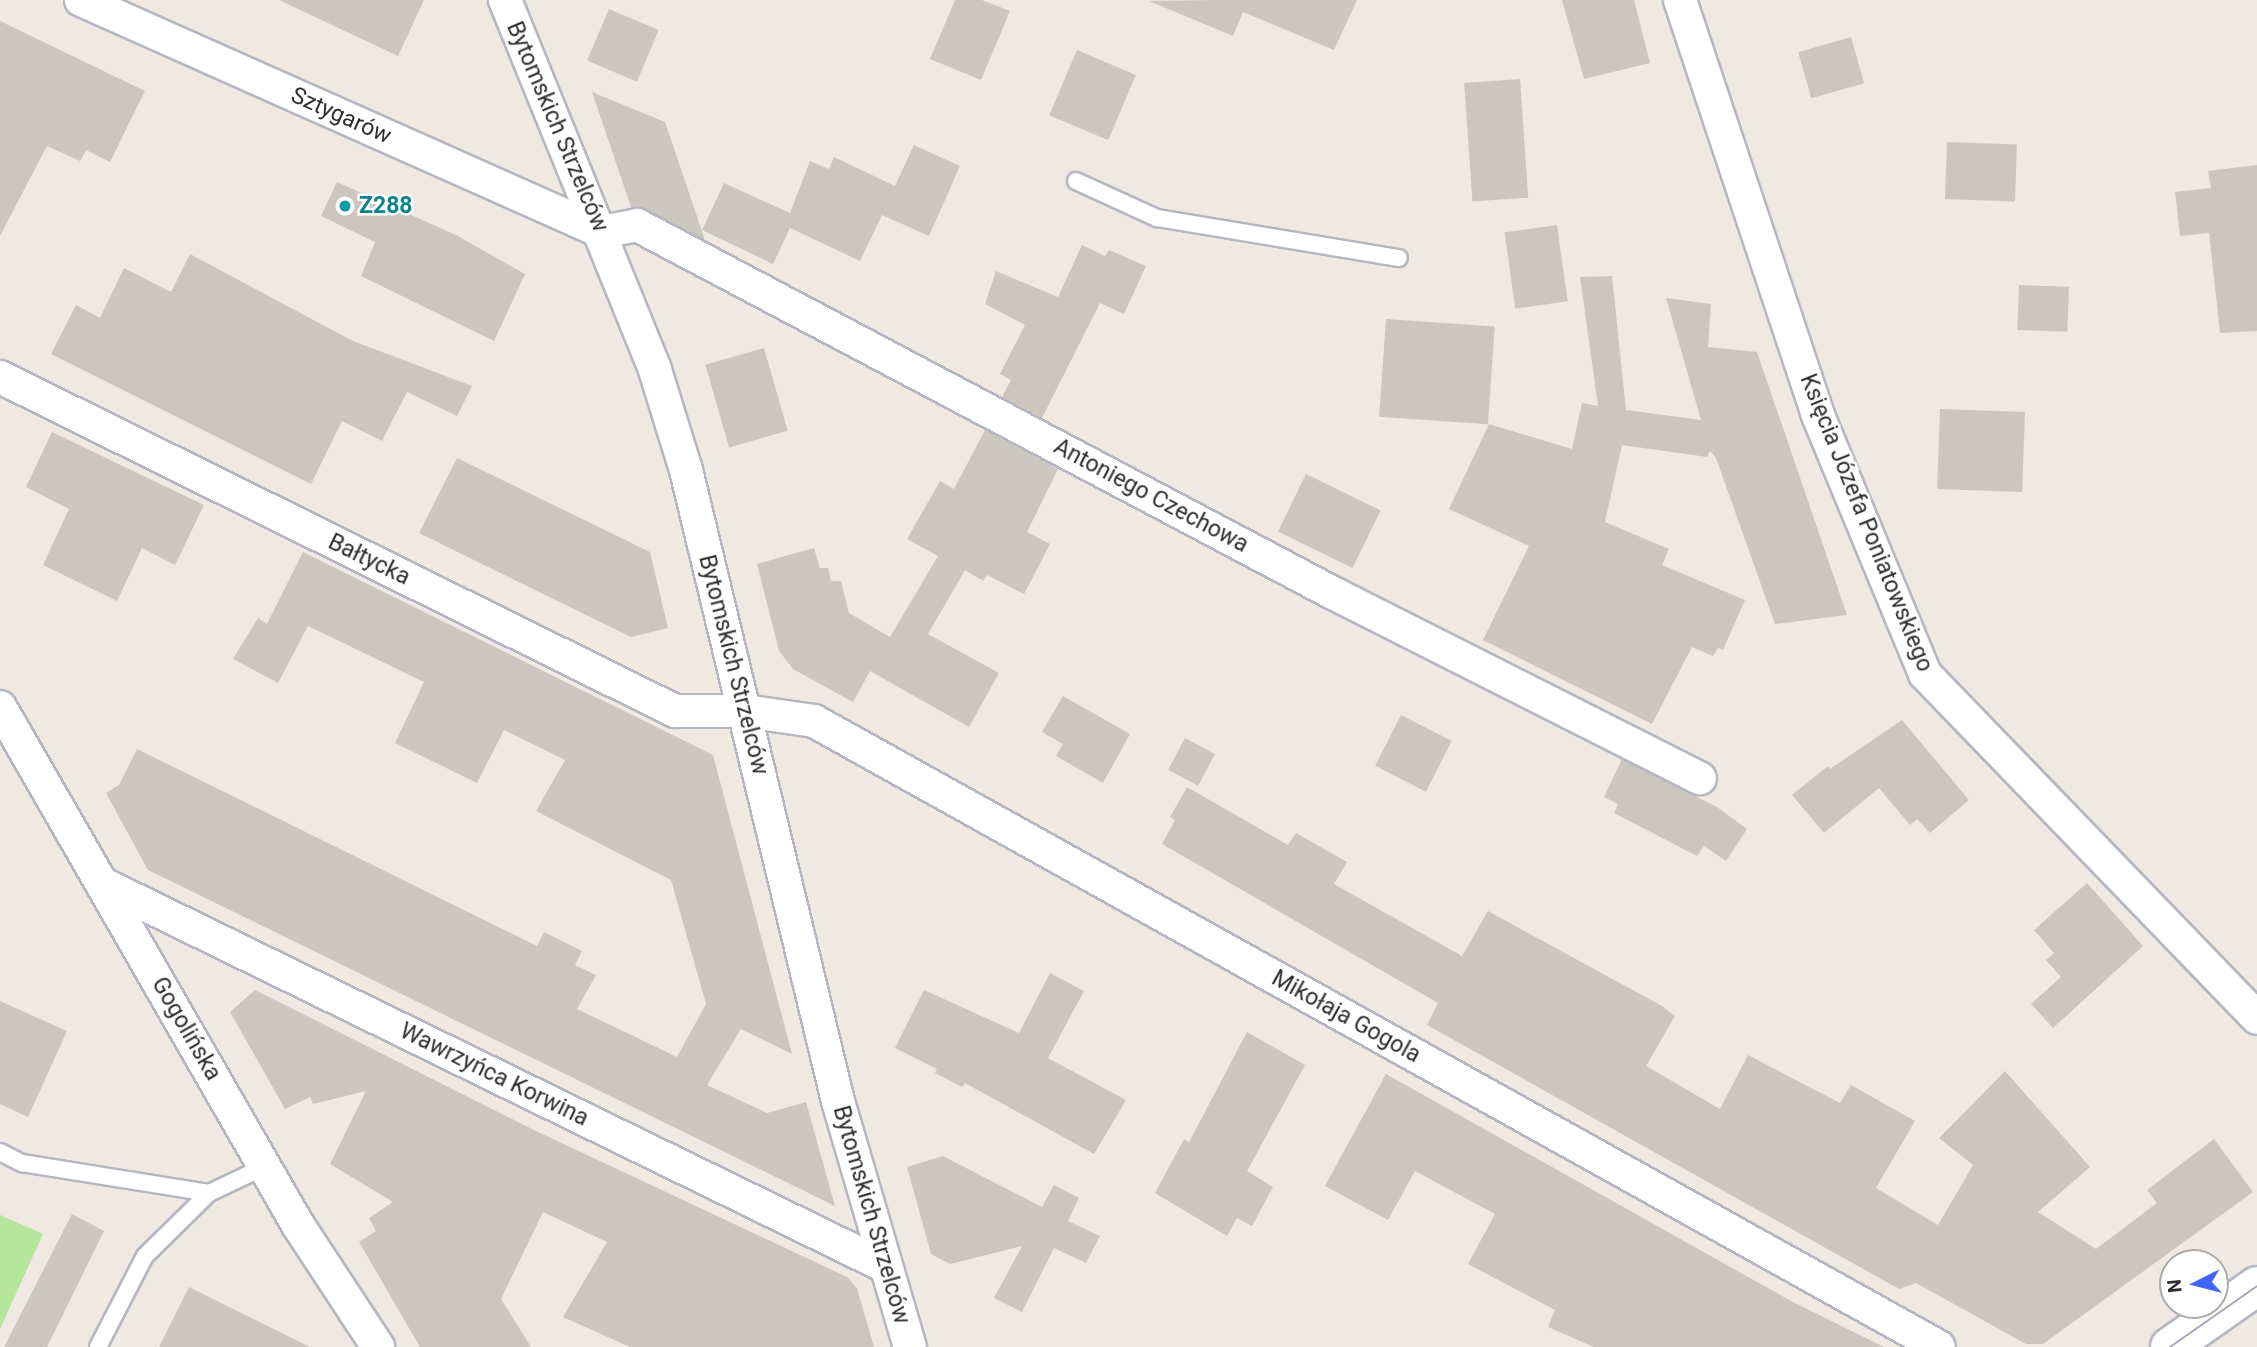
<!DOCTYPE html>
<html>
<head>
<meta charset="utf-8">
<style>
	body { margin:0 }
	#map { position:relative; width:2257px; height:1347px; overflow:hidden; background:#efe9e1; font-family:Roboto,sans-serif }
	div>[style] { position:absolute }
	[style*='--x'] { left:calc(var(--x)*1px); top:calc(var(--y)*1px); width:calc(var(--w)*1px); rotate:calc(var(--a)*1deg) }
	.green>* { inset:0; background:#b6e59e }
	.building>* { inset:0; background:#cbc7bf; transform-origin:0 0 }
	.roads { filter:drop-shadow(2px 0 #b4b7c1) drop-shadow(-2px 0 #b4b7c1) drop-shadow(0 2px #b4b7c1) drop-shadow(0 -2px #b4b7c1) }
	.lane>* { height:16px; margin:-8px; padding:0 8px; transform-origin:8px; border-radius:8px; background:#fff }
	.street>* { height:32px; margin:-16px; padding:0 16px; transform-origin:16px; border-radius:16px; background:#fff }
	.secondary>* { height:38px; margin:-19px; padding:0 19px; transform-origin:19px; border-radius:19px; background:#fff }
	.tram>* { height:2px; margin:-1px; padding:0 1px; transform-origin:1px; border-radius:1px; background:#a3a6b8 }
	.dots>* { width:19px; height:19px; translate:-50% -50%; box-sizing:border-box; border:4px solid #fff; border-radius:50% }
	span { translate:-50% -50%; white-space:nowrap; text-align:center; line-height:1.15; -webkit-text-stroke:5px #fff; paint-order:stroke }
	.street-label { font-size:23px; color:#2e2e2e }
	.culture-label { font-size:23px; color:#0d838f; font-weight:700 }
	.left { translate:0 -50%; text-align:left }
	.north { position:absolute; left:2159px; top:1249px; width:70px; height:70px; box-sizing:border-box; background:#fff; border:2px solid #ababab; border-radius:50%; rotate:264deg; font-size:19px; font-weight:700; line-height:28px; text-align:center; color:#2e2e2e }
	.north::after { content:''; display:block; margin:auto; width:24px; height:32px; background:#4264fb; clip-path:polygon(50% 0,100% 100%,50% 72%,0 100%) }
</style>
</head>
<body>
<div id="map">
	<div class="green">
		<div style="clip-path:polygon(0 1215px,43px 1234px,0 1329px)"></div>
	</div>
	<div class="building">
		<div style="clip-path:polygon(279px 0,424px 0,398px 56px)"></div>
		<div style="clip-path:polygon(955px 0,982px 0,1010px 11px,981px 80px,930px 59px)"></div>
		<div style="clip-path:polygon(1215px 0,1357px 0,1334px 50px,1243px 12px,1233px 36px,1149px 1px)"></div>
		<div style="clip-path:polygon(1562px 0,1634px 0,1650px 63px,1584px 79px)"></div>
		<div style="left:609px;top:9px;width:54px;height:56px;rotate:23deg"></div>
		<div style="clip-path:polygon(0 21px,145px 91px,110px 162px,86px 150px,80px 161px,47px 146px,0 236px)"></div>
		<div style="left:1851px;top:37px;width:48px;height:55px;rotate:74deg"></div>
		<div style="left:1077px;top:50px;width:64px;height:71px;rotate:23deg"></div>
		<div style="left:1520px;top:79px;width:119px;height:56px;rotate:86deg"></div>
		<div style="clip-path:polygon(592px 92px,665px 122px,705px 240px,646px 209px,631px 207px)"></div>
		<div style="left:1947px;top:142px;width:70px;height:57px;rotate:2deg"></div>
		<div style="clip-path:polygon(914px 145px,960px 166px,929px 236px,882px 215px,860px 261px,790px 228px,773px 264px,702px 230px,724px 183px,790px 213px,810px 161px,829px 169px,834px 157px,895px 186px)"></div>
		<div style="clip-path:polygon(2257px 165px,2257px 331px,2220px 333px,2209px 233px,2180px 236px,2175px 192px,2211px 188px,2208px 171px)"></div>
		<div style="clip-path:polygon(337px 182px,456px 235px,525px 274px,494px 341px,361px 276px,375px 242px,321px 216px)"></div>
		<div style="left:1557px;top:225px;width:77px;height:53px;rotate:82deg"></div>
		<div style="clip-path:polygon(1082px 245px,1105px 256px,1109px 250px,1146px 266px,1124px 314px,1100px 303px,1042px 418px,1002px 397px,1011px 380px,1000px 374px,1025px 325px,985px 304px,996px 271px,1058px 297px)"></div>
		<div style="clip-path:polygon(190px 254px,353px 341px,472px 386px,457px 416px,407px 392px,382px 441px,342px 421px,311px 484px,51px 354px,76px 305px,100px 318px,124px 268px,171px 292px)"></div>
		<div style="clip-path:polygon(1612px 276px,1626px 410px,1701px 420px,1666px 298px,1711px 304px,1708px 347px,1757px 352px,1847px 615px,1775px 624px,1716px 458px,1710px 451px,1707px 457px,1622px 445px,1605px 522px,1669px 549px,1662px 565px,1745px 600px,1723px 650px,1718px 648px,1713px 656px,1692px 647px,1652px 724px,1483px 640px,1529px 546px,1449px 509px,1489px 424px,1572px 449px,1582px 403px,1598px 406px,1580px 277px)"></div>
		<div style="left:2019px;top:285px;width:50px;height:45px;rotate:2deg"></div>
		<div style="left:1386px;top:319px;width:109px;height:98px;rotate:4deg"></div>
		<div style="left:764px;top:348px;width:86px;height:61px;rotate:74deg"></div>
		<div style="left:1940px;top:409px;width:85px;height:80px;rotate:2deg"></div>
		<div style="clip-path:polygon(985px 430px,1058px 469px,1027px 532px,1050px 544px,1024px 594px,987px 575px,983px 581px,965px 570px,928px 634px,999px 673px,969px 727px,870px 671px,853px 702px,793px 669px,779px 651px,757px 564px,814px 548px,820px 568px,828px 568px,831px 581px,841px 581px,849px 613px,890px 637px,938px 556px,907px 539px,940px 481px,954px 489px)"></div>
		<div style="clip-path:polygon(52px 432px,204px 505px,175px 565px,142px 548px,117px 601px,43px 565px,69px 509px,26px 487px)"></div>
		<div style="clip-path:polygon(457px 458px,650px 552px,668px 628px,631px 637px,419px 533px)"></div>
		<div style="left:1306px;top:474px;width:83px;height:64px;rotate:26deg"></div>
		<div style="clip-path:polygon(303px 552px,713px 755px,792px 1054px,741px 1029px,707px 1085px,767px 1113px,806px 1102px,835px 1206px,148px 870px,106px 793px,119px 785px,137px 749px,537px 946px,544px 932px,582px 951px,575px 965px,596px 975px,577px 1009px,677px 1057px,706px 1004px,671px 880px,536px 811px,565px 760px,504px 730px,477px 783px,395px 743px,424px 682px,308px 626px,278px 683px,233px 659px,258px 618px,267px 624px)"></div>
		<div style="clip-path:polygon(1063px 696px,1130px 734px,1103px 783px,1056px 756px,1063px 744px,1042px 732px)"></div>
		<div style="left:1401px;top:715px;width:57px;height:57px;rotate:27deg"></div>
		<div style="clip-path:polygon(1902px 720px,1969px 800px,1930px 833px,1917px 819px,1910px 825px,1879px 788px,1824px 833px,1792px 795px,1828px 766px,1830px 769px)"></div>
		<div style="left:1185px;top:738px;width:34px;height:36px;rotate:28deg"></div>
		<div style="clip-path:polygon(1622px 759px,1717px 807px,1747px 829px,1726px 861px,1704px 846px,1697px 856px,1614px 813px,1618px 804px,1604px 797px)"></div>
		<div style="clip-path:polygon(1187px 787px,1288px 845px,1296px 833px,1347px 862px,1334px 884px,1462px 956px,1488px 911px,1662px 1006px,1675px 1016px,1646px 1066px,1720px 1109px,1748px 1055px,1840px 1103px,1851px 1085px,1915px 1121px,1876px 1188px,1938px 1225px,1973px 1165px,1939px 1138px,2005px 1071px,2090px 1167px,2038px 1212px,2096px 1249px,2157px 1203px,2147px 1190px,2214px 1139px,2253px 1192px,2043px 1344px,2026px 1344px,1916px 1283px,1899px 1289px,1427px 1025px,1438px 1003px,1162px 844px,1175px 820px,1170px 817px)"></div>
		<div style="clip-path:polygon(2087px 883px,2143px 946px,2053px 1028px,2031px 1004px,2061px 977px,2046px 960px,2054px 953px,2034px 930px)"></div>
		<div style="clip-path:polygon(1050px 973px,1084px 991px,1048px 1058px,1126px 1100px,1094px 1154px,965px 1083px,962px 1087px,935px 1073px,937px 1069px,895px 1048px,924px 990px,1019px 1033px)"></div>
		<div style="clip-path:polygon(255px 990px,536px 1131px,847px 1277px,857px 1288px,874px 1347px,630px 1347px,563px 1317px,607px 1242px,543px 1212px,501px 1299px,531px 1347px,420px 1347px,359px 1242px,376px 1231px,369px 1218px,393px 1202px,330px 1164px,366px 1091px,313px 1104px,310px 1097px,285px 1109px,230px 1012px)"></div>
		<div style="clip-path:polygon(0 1001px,67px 1031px,28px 1117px,0 1104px)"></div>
		<div style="clip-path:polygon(1247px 1032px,1305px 1065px,1247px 1171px,1273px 1187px,1252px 1226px,1237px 1218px,1227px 1236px,1155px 1193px,1184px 1139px,1189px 1142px)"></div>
		<div style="clip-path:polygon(1386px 1074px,1791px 1301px,1884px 1347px,1594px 1347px,1548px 1327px,1555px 1310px,1468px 1264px,1495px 1214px,1415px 1171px,1388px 1220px,1325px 1186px)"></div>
		<div style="clip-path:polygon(943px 1156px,1042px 1207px,1054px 1185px,1079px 1198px,1068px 1221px,1100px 1236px,1086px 1263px,1054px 1248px,1022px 1312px,994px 1298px,1022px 1246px,950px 1264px,931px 1254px,907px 1167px)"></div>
		<div style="clip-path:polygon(72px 1214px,104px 1231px,47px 1347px,4px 1347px)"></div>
		<div style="clip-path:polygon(189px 1287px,310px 1347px,159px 1347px)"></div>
	</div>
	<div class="roads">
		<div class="lane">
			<div style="--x:1076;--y:181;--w:89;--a:24.6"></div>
			<div style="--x:1157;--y:218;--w:245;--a:9.4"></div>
			<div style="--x:0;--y:1152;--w:25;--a:27"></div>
			<div style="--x:22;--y:1163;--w:189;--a:9.1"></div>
			<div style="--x:98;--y:1347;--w:102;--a:-62.7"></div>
			<div style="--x:145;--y:1256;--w:90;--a:-44.5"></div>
			<div style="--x:209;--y:1193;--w:61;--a:-25.3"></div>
		</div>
		<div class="street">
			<div style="--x:81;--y:0;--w:570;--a:24"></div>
			<div style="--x:602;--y:232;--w:36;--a:-11"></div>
			<div style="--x:637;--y:225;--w:787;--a:27.87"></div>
			<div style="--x:1333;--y:593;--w:411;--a:26.8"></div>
			<div style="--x:505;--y:0;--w:399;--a:67.9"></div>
			<div style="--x:655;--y:370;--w:105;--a:72.8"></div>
			<div style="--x:686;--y:470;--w:649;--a:76.46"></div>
			<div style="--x:838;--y:1101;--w:256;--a:73.7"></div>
			<div style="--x:1680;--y:0;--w:435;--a:71.6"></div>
			<div style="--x:1817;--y:413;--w:282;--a:67.5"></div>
			<div style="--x:1925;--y:674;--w:478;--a:46"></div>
			<div style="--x:0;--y:377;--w:753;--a:26.33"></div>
			<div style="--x:675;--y:711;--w:70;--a:0"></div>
			<div style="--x:745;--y:711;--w:70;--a:8.2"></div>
			<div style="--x:814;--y:721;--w:1287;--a:29.09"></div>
			<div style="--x:0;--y:707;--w:598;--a:60.09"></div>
			<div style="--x:298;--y:1225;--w:146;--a:56.7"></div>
			<div style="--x:103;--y:884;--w:870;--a:26.04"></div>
		</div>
		<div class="secondary">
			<div style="--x:2170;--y:1347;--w:106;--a:-35"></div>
		</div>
	</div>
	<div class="tram">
		<div style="--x:2170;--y:1347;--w:106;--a:-35"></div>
	</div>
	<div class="dots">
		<div style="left:345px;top:206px;background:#0f9aa8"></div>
	</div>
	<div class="street-label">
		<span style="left:341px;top:116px;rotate:24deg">Sztygarów</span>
		<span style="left:557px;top:127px;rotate:67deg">Bytomskich Strzelców</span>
		<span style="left:1151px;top:496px;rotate:28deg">Antoniego Czechowa</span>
		<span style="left:1866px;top:523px;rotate:68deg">Księcia Józefa Poniatowskiego</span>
		<span style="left:369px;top:560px;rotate:26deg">Bałtycka</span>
		<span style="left:733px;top:665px;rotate:76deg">Bytomskich Strzelców</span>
		<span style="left:1346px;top:1017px;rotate:29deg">Mikołaja Gogola</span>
		<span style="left:186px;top:1029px;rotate:60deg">Gogolińska</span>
		<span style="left:494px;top:1075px;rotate:26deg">Wawrzyńca Korwina</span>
		<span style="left:871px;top:1215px;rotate:74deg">Bytomskich Strzelców</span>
	</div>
	<div class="culture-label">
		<span class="left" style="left:359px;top:206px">Z288</span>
	</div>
	<div class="north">N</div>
</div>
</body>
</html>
